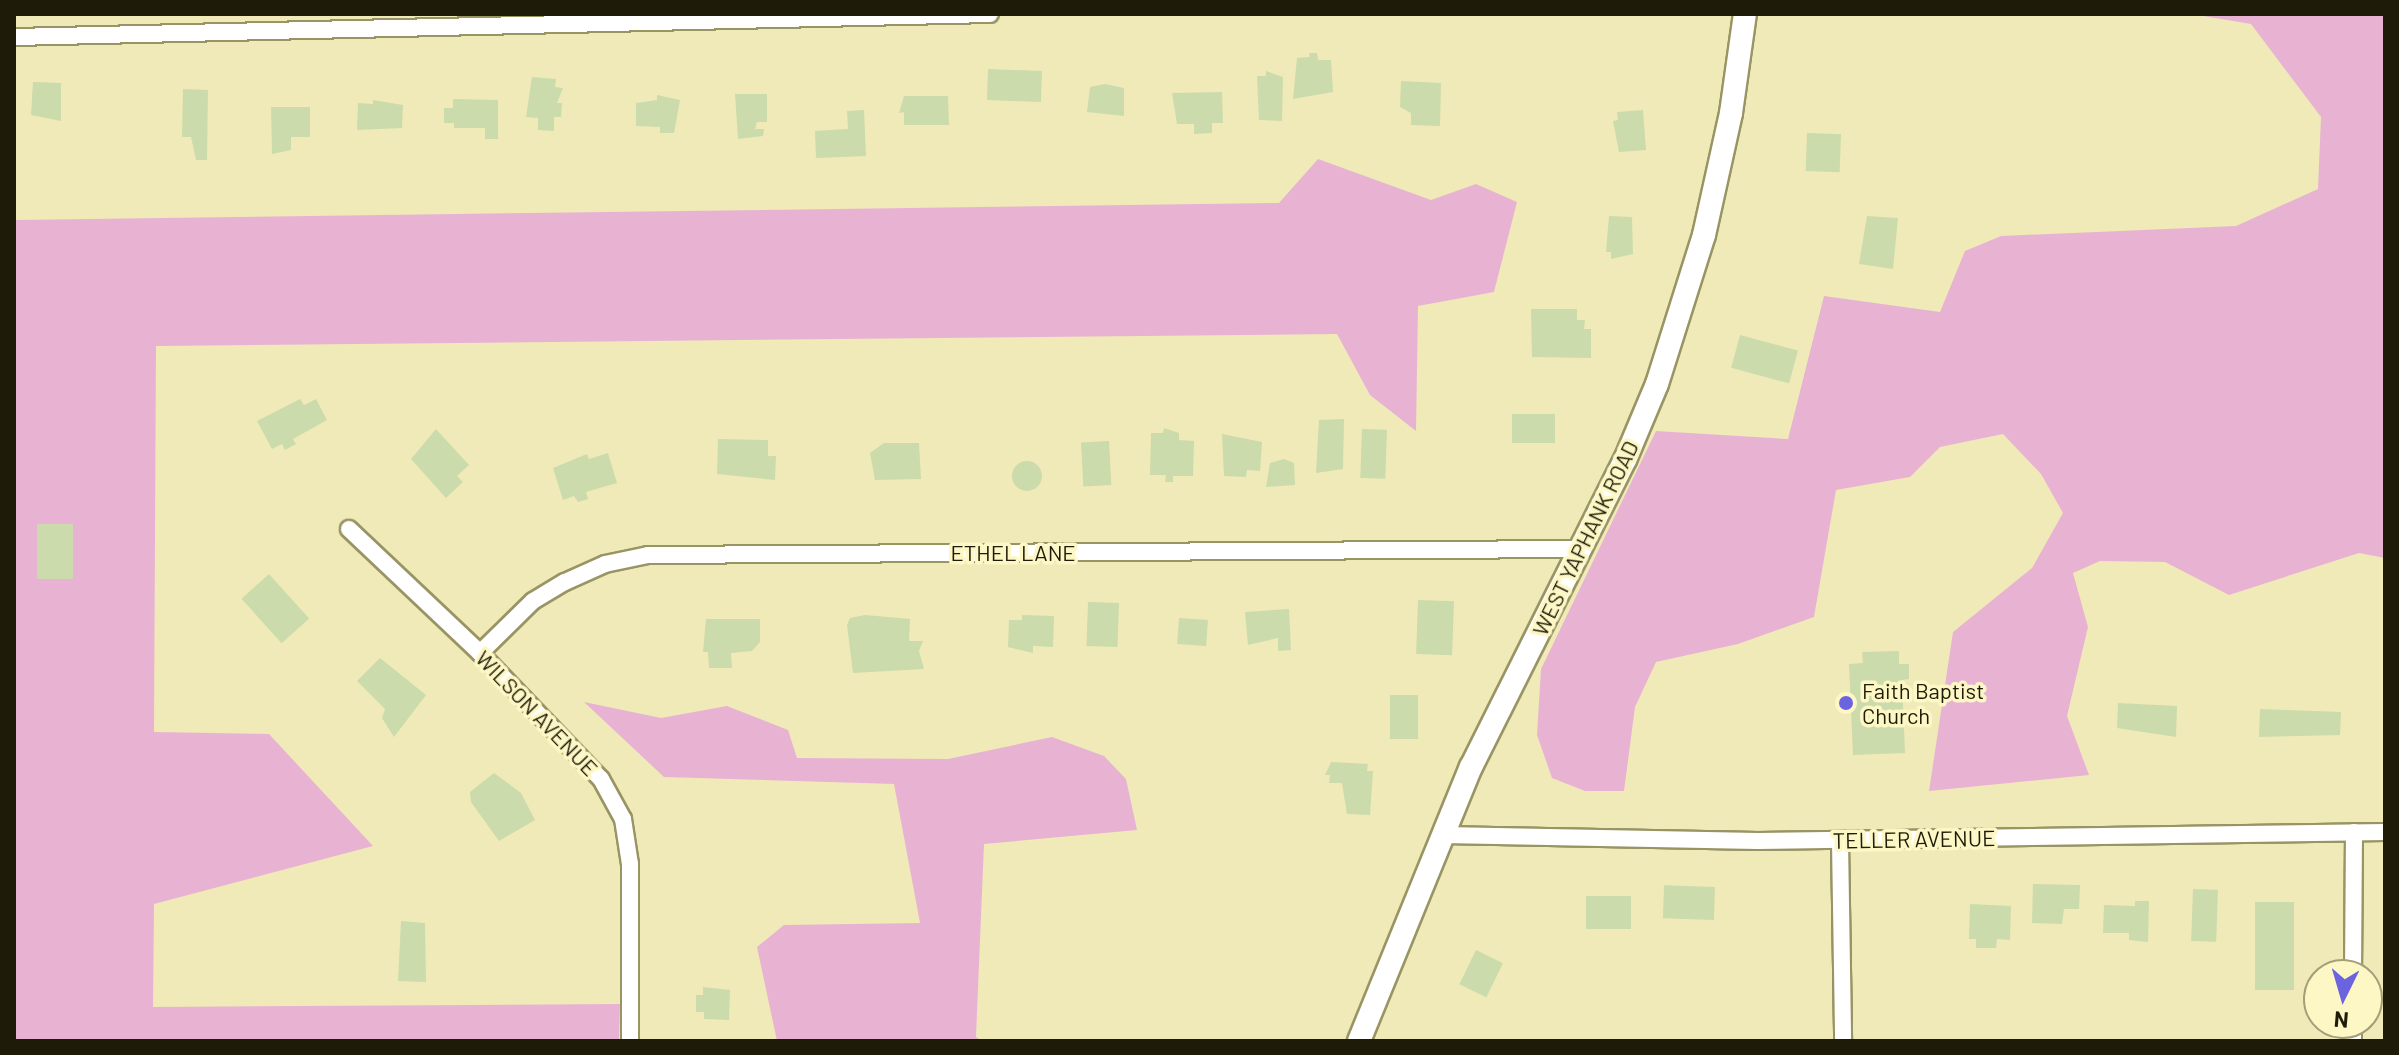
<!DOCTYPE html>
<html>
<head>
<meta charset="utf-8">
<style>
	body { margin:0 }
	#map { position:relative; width:2399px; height:1055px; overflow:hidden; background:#f0eab8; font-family:Barlow,sans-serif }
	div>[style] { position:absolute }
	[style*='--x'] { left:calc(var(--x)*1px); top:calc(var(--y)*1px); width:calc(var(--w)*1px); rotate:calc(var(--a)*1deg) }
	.green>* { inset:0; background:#e8b3d3 }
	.building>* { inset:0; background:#cbdbab; transform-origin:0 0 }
	.round { border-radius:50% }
	.roads { filter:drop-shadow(2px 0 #999464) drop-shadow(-2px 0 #999464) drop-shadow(0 2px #999464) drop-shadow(0 -2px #999464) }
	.street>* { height:16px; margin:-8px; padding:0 8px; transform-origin:8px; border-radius:8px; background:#fff }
	.secondary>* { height:22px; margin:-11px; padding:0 11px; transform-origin:11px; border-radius:11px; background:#fff }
	.dots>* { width:22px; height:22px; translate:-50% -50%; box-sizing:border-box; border:4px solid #fdf7c5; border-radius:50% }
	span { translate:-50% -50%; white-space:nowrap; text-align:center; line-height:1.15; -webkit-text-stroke:7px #fdf7c5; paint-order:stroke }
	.street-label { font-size:22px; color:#1e1c08 }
	.poi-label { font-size:22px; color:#1e1c08 }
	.left { translate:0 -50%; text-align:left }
	.frame { position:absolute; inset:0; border:16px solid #1e1c08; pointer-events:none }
	.north { position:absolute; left:2303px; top:959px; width:80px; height:80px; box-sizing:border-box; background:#fdf7c5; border:2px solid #a49f79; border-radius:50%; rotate:185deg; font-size:22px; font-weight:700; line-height:32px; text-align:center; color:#1e1c08 }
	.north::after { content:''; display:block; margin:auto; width:28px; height:36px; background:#6c64de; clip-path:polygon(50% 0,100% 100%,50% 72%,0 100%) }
</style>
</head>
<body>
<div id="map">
	<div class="green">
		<div style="clip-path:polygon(2191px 14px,2385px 14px,2385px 558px,2359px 553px,2229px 595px,2165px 562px,2100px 561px,2073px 573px,2088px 627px,2067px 716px,2089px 775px,1929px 791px,1953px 632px,2032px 568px,2063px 513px,2041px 474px,2003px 434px,1940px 447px,1910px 477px,1836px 490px,1814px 617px,1738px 644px,1656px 662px,1635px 707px,1624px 791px,1585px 791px,1552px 778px,1537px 735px,1541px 669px,1656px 431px,1788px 439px,1824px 296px,1940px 312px,1965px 251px,2001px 236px,2236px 226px,2318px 189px,2321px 117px,2251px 24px)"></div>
		<div style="clip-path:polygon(1318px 159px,1431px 200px,1476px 184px,1517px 202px,1494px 292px,1418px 306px,1416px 431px,1370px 395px,1337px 334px,156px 346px,154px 732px,269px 734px,373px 846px,154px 904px,153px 1007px,620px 1004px,619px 1041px,14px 1041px,14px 220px,1279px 203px)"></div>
		<div style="clip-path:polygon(584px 702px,661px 718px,727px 706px,788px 730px,797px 758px,948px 759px,1052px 737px,1104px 756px,1126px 779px,1137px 830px,984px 844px,976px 1037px,982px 1041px,777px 1041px,757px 947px,784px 925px,920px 923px,894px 784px,664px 777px)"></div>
	</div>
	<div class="building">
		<div style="clip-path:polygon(1309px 53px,1317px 53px,1318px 60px,1331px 60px,1333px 92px,1293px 99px,1297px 58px,1310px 57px)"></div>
		<div style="left:1042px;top:71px;width:31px;height:54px;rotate:92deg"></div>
		<div style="clip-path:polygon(1266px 71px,1283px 77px,1282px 121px,1259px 120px,1257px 76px,1266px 76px)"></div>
		<div style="clip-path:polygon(532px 77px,556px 79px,555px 87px,563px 88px,557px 103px,562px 103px,561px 117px,554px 117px,554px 131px,538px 130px,538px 118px,526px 117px)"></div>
		<div style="clip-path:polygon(1401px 81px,1441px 83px,1440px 126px,1411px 125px,1411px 113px,1400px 107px)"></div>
		<div style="clip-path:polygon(33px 82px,61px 83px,61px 121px,31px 115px)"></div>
		<div style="clip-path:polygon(1105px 84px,1124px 88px,1124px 116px,1087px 112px,1090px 87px)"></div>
		<div style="clip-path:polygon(183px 89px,208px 90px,207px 160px,196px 160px,191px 137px,182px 137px)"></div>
		<div style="clip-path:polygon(1222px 92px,1223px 123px,1212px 123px,1212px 133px,1194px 134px,1194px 124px,1177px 124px,1172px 93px)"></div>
		<div style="clip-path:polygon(735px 94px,767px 94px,767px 122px,757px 122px,755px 129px,764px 129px,763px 136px,738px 139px)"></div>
		<div style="clip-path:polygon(657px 95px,680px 100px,674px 133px,660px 133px,660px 127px,636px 126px,636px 103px,657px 100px)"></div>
		<div style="clip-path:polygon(904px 96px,948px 96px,949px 125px,904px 125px,904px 112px,899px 113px)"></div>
		<div style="clip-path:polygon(453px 99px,498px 100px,498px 139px,485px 139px,485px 128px,454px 128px,454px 123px,444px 123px,444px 108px,453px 108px)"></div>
		<div style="clip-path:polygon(373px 100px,403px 105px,402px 128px,357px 130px,358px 103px,373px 104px)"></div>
		<div style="clip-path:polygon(271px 107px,310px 107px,310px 137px,291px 137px,291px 150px,272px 154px)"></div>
		<div style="clip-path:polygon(864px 110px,866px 156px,816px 158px,815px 131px,848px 129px,847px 111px)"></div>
		<div style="clip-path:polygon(1643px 110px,1646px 150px,1619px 152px,1613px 121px,1618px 120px,1617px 112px)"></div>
		<div style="left:1807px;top:133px;width:34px;height:38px;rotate:2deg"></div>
		<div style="clip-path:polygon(1609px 216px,1632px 217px,1633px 254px,1611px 259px,1611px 252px,1606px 252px)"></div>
		<div style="clip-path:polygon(1867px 216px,1898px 218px,1893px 269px,1859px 264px)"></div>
		<div style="clip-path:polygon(1531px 309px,1577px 309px,1577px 320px,1585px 320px,1584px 329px,1591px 329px,1591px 358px,1532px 357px)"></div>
		<div style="left:1740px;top:335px;width:60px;height:34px;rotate:15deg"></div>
		<div style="clip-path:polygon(300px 399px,304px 405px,316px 399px,327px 420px,293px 439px,296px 444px,285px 450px,282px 444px,272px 449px,257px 421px)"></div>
		<div style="left:1512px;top:414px;width:43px;height:29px"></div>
		<div style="clip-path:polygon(1344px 419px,1343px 469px,1316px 473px,1319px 420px)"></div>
		<div style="clip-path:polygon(1164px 428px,1179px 433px,1179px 440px,1194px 441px,1193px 476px,1173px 476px,1173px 482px,1165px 482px,1166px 475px,1150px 475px,1151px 433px,1163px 433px)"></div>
		<div style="clip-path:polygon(436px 429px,469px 465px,457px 476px,463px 482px,446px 498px,411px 459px)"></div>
		<div style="left:1362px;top:429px;width:25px;height:49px;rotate:2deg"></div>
		<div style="clip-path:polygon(1222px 434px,1262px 442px,1260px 471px,1247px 470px,1246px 477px,1224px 476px)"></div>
		<div style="clip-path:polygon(718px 439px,768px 440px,768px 456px,776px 456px,775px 480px,717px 474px)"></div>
		<div style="left:1109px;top:441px;width:44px;height:28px;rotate:87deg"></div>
		<div style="clip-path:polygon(884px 443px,919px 443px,921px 479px,875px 480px,870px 453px)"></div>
		<div style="clip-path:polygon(608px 453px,617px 483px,586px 492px,588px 499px,578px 502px,574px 496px,563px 500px,553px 468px,587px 454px,589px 459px)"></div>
		<div style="clip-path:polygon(1284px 459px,1294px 463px,1295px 485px,1266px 487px,1270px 463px)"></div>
		<div class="round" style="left:1012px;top:461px;width:30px;height:30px"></div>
		<div style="left:37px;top:524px;width:36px;height:55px"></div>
		<div style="left:269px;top:574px;width:60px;height:37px;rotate:48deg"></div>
		<div style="left:1418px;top:600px;width:36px;height:54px;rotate:2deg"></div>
		<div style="left:1088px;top:602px;width:31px;height:44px;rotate:2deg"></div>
		<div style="clip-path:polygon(1289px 609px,1291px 650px,1278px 651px,1278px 638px,1248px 645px,1245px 612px)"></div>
		<div style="clip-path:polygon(865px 615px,910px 619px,909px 641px,923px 641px,919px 651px,924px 669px,853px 673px,847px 625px,850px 618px)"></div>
		<div style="clip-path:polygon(1022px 615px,1054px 616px,1053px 647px,1033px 646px,1033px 653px,1008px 647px,1009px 620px,1022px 620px)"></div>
		<div style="left:1179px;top:618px;width:29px;height:26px;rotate:4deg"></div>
		<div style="clip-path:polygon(706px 619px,760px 619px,760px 642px,752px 651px,731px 653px,732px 668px,709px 668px,708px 652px,703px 652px)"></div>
		<div style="clip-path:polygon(1899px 651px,1899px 664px,1909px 664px,1909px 679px,1902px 680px,1905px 753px,1853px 755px,1849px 664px,1863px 663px,1862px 652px)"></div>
		<div style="clip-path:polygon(380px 658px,426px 695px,394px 737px,382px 718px,385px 709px,357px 681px)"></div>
		<div style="left:1390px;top:695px;width:28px;height:44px"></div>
		<div style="clip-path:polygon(2118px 703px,2177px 706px,2176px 737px,2117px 728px)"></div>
		<div style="clip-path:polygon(2260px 709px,2341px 712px,2340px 735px,2259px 737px)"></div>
		<div style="clip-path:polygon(1331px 762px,1368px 764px,1367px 771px,1373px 771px,1370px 815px,1347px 814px,1342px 783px,1329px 783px,1330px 775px,1325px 775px)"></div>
		<div style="clip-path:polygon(494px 773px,521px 793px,535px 820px,499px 841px,471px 802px,470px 792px)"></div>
		<div style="clip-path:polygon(2033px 884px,2080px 885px,2079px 909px,2064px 909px,2062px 924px,2032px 923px)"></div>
		<div style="left:1715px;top:887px;width:33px;height:51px;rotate:92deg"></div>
		<div style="left:2193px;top:889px;width:25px;height:52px;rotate:2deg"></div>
		<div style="left:1586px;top:896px;width:45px;height:33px"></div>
		<div style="clip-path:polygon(2135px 901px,2149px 901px,2148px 942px,2129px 940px,2129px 933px,2103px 933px,2104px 905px,2135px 906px)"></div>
		<div style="left:2255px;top:902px;width:39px;height:88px"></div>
		<div style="clip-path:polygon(1970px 904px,2011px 906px,2010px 940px,1997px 939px,1996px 948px,1976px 948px,1976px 939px,1969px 939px)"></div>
		<div style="clip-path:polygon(401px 921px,425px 923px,426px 982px,398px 981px)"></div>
		<div style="left:1476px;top:950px;width:30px;height:38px;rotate:26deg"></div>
		<div style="clip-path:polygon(703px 987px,730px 990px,729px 1020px,704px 1019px,704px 1012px,696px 1012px,696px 995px,703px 995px)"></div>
	</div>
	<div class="roads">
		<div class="street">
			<div style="--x:14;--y:37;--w:976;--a:-1.35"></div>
			<div style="--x:349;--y:529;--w:180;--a:43.4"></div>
			<div style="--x:480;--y:653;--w:175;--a:46.2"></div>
			<div style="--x:601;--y:779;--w:46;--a:61.2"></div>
			<div style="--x:623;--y:819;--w:46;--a:81.2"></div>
			<div style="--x:630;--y:864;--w:177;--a:90"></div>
			<div style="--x:480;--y:653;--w:74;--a:-44.5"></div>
			<div style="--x:533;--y:601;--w:37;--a:-31"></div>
			<div style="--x:565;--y:582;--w:44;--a:-24.2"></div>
			<div style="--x:605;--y:564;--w:44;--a:-11.8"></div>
			<div style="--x:648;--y:555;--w:929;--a:-0.37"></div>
			<div style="--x:1443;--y:835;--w:315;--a:1.1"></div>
			<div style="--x:1758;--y:841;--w:627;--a:-0.82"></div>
			<div style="--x:1840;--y:841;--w:200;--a:89.1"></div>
			<div style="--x:2353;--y:975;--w:143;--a:-89.6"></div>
			<div style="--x:2353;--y:1041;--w:18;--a:-90"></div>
		</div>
		<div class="secondary">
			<div style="--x:1359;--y:1041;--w:296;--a:-67.8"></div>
			<div style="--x:1471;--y:767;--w:343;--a:-63.4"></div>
			<div style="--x:1625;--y:460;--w:82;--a:-67.2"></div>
			<div style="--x:1657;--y:384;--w:156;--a:-72.5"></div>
			<div style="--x:1704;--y:235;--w:125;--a:-77.5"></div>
			<div style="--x:1731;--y:113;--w:100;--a:-82"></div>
		</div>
	</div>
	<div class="dots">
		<div style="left:1846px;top:703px;background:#6c64de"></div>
	</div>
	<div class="street-label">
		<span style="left:1585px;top:538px;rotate:-64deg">WEST YAPHANK ROAD</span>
		<span style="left:1013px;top:553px">ETHEL LANE</span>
		<span style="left:537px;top:713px;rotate:46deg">WILSON AVENUE</span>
		<span style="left:1914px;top:839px;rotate:-1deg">TELLER AVENUE</span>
	</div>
	<div class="poi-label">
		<span class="left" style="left:1862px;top:703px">Faith Baptist<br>Church</span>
	</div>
	<div class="frame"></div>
	<div class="north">N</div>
</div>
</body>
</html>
